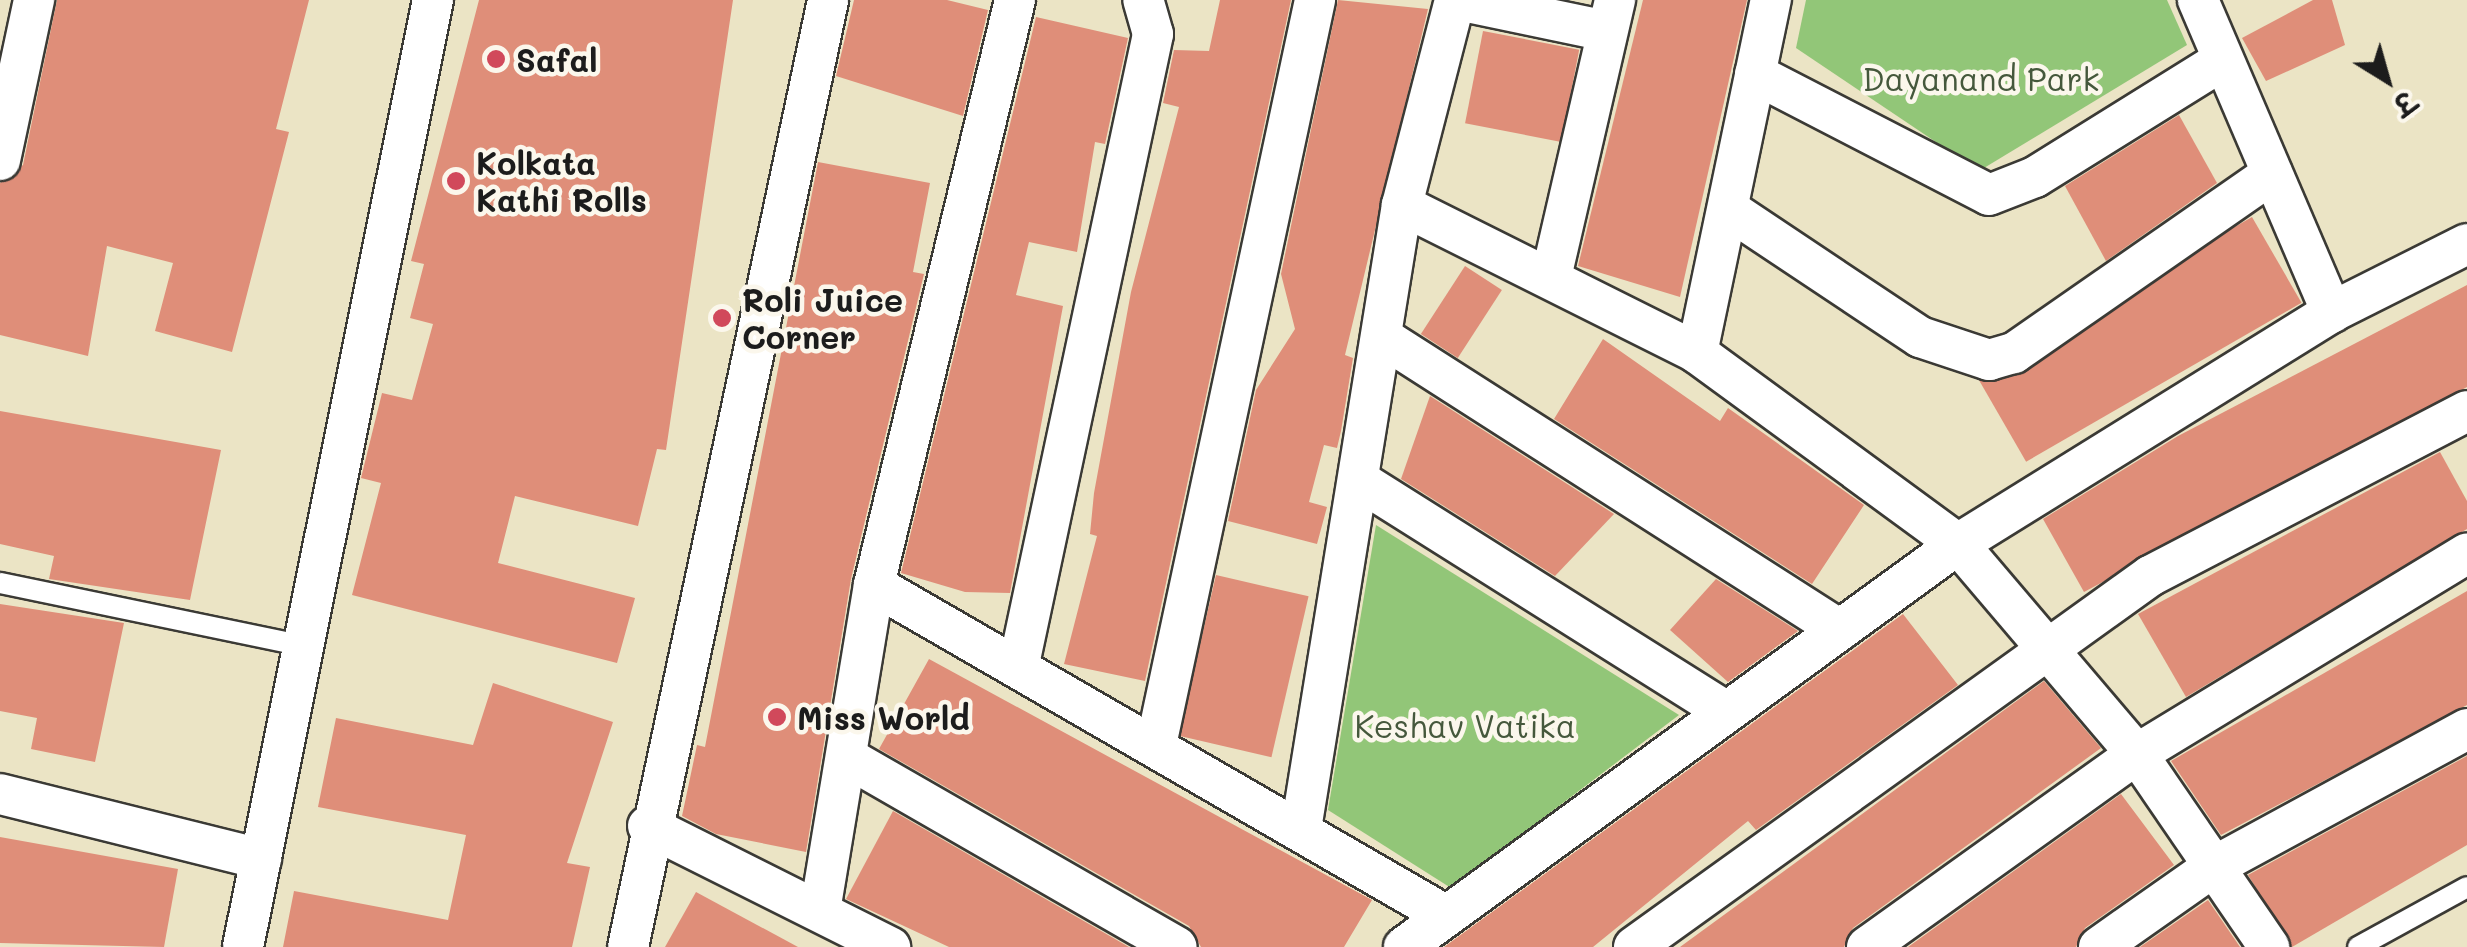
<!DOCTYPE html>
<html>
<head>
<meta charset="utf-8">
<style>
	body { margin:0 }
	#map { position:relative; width:2467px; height:947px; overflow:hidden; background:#ebe4c5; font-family:Mali,"Playpen Sans Deva",sans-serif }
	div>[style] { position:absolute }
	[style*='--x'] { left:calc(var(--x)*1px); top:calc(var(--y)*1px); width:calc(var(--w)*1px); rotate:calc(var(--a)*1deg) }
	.green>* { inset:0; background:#92c678 }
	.building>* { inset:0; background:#df8e79; transform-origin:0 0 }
	.roads { filter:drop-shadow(2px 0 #3b3a35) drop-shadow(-2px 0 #3b3a35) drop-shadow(0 2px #3b3a35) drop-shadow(0 -2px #3b3a35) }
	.service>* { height:20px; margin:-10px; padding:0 10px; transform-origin:10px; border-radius:10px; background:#fff }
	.minor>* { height:40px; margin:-20px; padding:0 20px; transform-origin:20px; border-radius:20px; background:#fff }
	.dots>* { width:28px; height:28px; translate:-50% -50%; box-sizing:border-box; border:5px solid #fbf7ec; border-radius:50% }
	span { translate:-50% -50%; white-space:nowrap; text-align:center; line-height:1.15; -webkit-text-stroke:9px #fbf7ec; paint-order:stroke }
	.poi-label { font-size:32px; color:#1c1c1c; font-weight:700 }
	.left { translate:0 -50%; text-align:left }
	.park-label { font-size:32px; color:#45583c }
	.north { position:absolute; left:2337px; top:30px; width:100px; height:100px; -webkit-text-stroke:8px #fbf7ec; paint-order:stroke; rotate:143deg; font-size:28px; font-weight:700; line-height:40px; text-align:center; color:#1c1c1c }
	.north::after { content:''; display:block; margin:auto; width:35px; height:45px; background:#1c1c1c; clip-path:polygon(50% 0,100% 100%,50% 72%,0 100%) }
</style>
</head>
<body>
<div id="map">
	<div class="green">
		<div style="clip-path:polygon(1806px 0,2167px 0,2187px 45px,1979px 171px,1796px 48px)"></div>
		<div style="clip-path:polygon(1376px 525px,1679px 715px,1451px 888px,1328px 810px)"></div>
	</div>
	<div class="building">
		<div style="clip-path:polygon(57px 0,309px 0,276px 129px,289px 132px,232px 352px,155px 331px,173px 263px,107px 246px,88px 356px,0 335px,0 183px,23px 165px)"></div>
		<div style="clip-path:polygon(479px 0,733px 0,666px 450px,657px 449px,638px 526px,515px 496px,498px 563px,635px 598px,617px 663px,352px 595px,381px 483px,361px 478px,382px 393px,412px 400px,433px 324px,410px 318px,424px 264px,411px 261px)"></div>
		<div style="clip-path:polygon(854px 0,947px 0,988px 10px,963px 116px,836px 76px)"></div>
		<div style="clip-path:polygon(1220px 0,1291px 0,1145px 681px,1064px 664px,1097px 536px,1090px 534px,1094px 493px,1131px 292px,1179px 107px,1163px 103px,1174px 50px,1209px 51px)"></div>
		<div style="clip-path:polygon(1338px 0,1428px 9px,1345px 355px,1353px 358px,1341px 431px,1337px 448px,1324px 445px,1309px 502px,1327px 507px,1317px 544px,1228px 521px,1256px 390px,1295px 329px,1281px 274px)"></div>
		<div style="clip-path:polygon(1643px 0,1747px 0,1680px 297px,1578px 266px)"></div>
		<div style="clip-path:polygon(2313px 0,2332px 0,2345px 45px,2266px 81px,2242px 38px)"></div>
		<div style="clip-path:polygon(1036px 17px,1128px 38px,1105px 144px,1095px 142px,1077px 252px,1029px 242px,1016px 295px,1063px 306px,1010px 593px,965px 592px,901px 573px)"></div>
		<div style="left:1483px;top:31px;width:98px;height:94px;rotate:11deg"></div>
		<div style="clip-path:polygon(2179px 115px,2217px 183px,2106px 261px,2065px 186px)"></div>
		<div style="clip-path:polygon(818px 162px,930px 183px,913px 272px,924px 274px,851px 579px,806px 852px,716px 834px,682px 816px,697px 745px,705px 747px)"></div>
		<div style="left:2252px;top:217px;width:99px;height:318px;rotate:60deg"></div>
		<div style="left:1465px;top:266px;width:44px;height:81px;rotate:33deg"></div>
		<div style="clip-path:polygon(2467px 285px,2467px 387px,2084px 592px,2043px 519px,2178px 436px)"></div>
		<div style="clip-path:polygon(1603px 339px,1720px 421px,1728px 408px,1864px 505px,1812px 584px,1554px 419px)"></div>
		<div style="clip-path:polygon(1430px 396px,1614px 514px,1555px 576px,1401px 479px)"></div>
		<div style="clip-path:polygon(0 411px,221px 450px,190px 600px,49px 579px,54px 556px,0 544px)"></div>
		<div style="clip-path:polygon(2440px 452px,2467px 501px,2467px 529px,2186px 697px,2138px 614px)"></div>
		<div style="left:1216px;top:575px;width:95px;height:165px;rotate:13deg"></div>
		<div style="clip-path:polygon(1716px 579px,1798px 631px,1728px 682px,1670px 630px)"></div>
		<div style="clip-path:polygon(2467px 591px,2467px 705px,2221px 835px,2171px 761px)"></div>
		<div style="clip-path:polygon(0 604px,124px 623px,95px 762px,31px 749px,37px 718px,0 711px)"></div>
		<div style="clip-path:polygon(1903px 614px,1958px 685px,1756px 830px,1748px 821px,1593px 947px,1444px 947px)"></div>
		<div style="clip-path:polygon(929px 659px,1372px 900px,1344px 947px,1201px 947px,1189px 926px,879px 749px)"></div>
		<div style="clip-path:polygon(2044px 681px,2101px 748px,1853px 928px,1844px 947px,1680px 947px)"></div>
		<div style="clip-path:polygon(493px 683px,613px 722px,567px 863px,590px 867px,572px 947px,283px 947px,294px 891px,448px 920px,466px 835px,318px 807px,336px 718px,473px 745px)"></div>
		<div style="clip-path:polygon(2467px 756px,2467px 845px,2292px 947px,2248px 875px)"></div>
		<div style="clip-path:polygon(2121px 794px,2174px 865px,2085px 928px,2076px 947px,1908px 947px)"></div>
		<div style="clip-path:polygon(893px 811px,1129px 947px,949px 947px,846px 899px)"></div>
		<div style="clip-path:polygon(0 837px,178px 869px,164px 947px,0 943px)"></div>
		<div style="clip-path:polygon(696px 892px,798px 947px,665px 947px)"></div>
		<div style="clip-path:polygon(2208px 900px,2240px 947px,2140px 947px)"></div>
	</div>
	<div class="roads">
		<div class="service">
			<div style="--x:0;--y:583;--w:310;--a:11.7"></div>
			<div style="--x:2358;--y:947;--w:124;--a:-28.8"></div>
		</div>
		<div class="minor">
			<div style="--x:1458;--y:0;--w:152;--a:11.8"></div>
			<div style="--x:2198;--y:0;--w:340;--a:66.8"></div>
			<div style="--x:1755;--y:74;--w:263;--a:27.3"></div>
			<div style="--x:1989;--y:195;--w:49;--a:-21.4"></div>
			<div style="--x:2035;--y:177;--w:221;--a:-31.9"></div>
			<div style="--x:0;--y:160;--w:164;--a:-78"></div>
			<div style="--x:1402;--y:205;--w:330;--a:26.6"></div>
			<div style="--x:1697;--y:353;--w:323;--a:36.2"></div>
			<div style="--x:1958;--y:544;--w:276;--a:49.6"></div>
			<div style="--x:2137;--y:754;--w:234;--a:55.6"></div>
			<div style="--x:1728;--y:209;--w:231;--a:33.7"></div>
			<div style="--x:1920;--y:337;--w:73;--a:18.4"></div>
			<div style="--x:1989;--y:360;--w:26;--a:-16"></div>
			<div style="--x:2014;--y:353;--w:314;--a:-34.8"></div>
			<div style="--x:1552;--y:273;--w:280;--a:-77"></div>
			<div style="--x:1385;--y:339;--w:540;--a:32.6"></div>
			<div style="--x:1697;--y:353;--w:361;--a:-78.2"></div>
			<div style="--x:1363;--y:483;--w:429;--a:32.2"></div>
			<div style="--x:874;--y:585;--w:660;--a:30.03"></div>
			<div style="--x:1019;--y:664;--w:644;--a:-77.99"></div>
			<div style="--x:1153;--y:34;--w:35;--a:-106"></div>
			<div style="--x:1156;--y:745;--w:762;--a:-77.95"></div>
			<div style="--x:848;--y:758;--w:379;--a:29.9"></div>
			<div style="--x:0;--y:794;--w:269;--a:14"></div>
			<div style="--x:648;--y:826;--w:271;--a:26.6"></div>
			<div style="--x:1301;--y:829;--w:632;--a:-80.81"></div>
			<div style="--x:1402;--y:205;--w:212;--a:-75.5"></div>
			<div style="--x:821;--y:905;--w:324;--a:-80.6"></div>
			<div style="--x:874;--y:585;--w:602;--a:-76.45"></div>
			<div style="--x:243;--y:947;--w:966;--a:-78.66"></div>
			<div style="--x:628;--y:947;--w:968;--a:-78.07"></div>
			<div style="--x:1404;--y:947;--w:685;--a:-36.03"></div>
			<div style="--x:1958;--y:544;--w:440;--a:-31.8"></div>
			<div style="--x:2332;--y:312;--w:151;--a:-26.7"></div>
			<div style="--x:1634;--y:947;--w:636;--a:-35.72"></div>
			<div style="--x:2150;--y:576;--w:357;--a:-27.5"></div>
			<div style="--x:1867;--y:947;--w:332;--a:-35.6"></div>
			<div style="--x:2137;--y:754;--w:386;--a:-31.3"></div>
			<div style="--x:2099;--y:947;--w:139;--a:-35.1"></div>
			<div style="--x:2213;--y:867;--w:289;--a:-28.5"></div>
		</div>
	</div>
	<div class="dots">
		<div style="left:496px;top:59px;background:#d1495b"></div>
		<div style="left:456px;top:181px;background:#d1495b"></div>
		<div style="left:722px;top:318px;background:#d1495b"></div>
		<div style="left:777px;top:717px;background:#d1495b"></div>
	</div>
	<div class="poi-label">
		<span class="left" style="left:516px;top:59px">Safal</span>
		<span class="left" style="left:476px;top:181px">Kolkata<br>Kathi Rolls</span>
		<span class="left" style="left:742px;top:318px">Roli Juice<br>Corner</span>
		<span class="left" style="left:797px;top:717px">Miss World</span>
	</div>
	<div class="park-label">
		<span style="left:1981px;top:78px">Dayanand Park</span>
		<span style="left:1465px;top:725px">Keshav Vatika</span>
	</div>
	<div class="north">उ</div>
</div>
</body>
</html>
